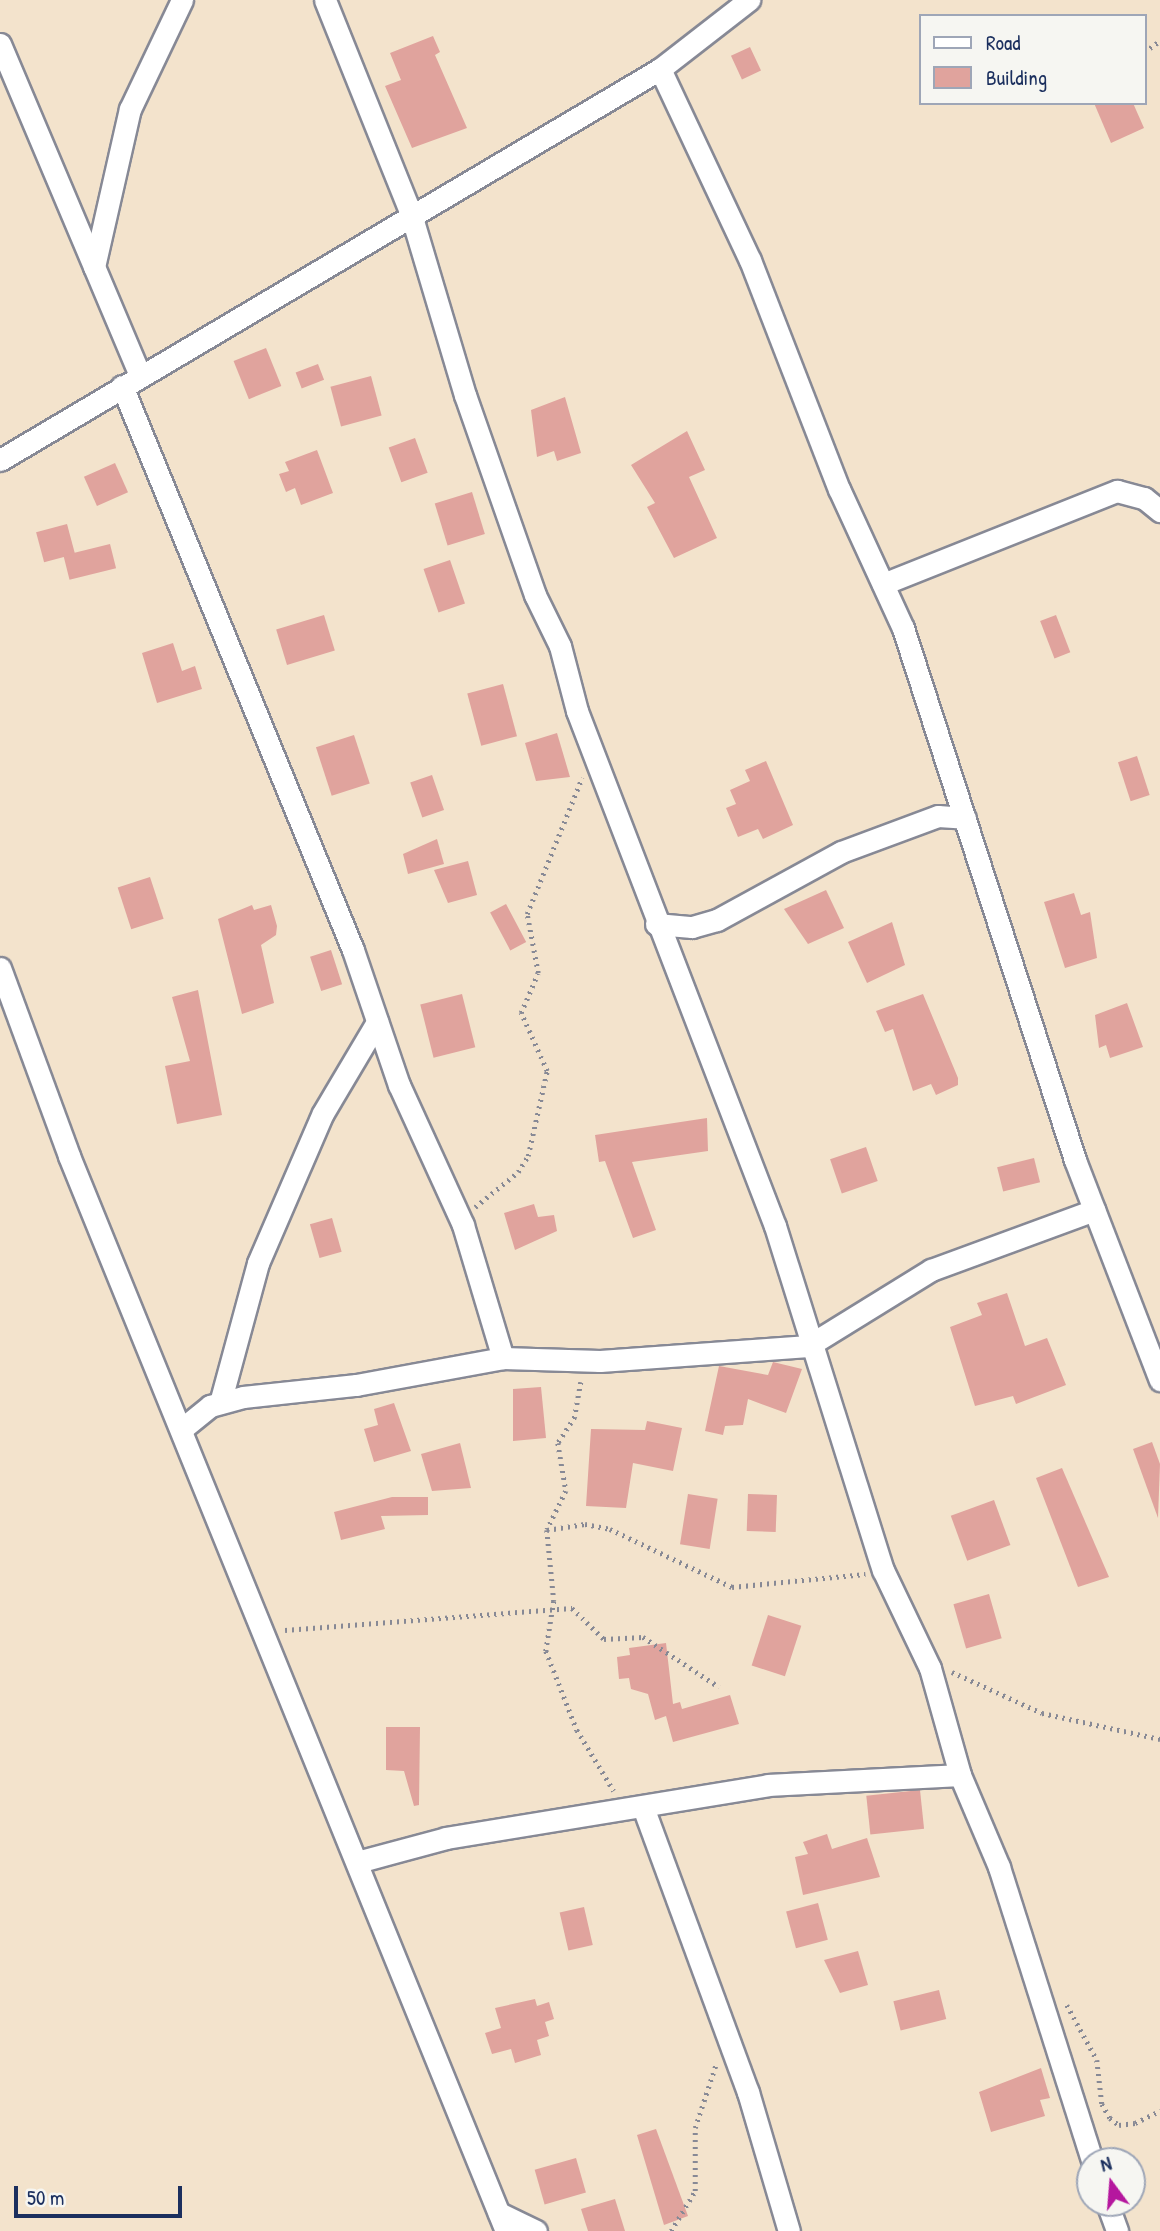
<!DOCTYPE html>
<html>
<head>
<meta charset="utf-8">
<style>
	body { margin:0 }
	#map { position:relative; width:1160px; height:2231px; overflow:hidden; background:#f3e3cc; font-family:"Patrick Hand",sans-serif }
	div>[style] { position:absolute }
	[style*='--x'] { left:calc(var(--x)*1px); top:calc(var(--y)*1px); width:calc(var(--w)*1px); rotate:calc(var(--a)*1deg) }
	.building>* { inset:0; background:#e0a39d; transform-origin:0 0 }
	.path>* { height:4.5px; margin-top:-2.25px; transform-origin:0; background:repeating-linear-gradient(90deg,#878995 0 2px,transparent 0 7px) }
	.roads { filter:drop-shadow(2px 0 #878995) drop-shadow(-2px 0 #878995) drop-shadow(0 2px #878995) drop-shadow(0 -2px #878995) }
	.minor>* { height:21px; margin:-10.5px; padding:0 10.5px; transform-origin:10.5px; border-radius:10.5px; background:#fff }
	span { translate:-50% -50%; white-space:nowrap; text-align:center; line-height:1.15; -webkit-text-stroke:5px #f6f6f2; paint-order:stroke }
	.legend { position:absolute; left:919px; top:14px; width:228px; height:91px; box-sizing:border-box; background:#f6f6f2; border:2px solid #9ea6b7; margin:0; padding:9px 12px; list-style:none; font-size:21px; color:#1b2f5e }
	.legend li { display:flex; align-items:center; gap:14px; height:35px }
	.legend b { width:35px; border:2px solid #9ea6b7 }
	.north { position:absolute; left:1076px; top:2147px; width:70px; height:70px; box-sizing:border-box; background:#f6f6f2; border:2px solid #9ea6b7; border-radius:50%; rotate:344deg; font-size:19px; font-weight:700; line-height:28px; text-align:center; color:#1b2f5e }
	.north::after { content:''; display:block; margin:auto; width:24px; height:32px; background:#b5179e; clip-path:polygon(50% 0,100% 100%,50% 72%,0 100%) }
	.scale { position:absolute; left:14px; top:2186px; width:168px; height:32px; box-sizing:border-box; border:4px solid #1b2f5e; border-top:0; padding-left:9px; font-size:21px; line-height:24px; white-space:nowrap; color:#1b2f5e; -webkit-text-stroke:5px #f6f6f2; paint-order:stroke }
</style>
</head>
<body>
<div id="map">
	<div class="building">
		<div style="clip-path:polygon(433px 36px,440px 52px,435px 55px,467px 128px,412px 148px,385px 86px,401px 80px,390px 53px)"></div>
		<div style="left:750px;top:47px;width:26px;height:21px;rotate:65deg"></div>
		<div style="clip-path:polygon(1094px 103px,1133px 103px,1144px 128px,1111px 143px)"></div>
		<div style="left:266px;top:348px;width:41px;height:35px;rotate:68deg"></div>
		<div style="left:318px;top:364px;width:17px;height:24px;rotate:69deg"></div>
		<div style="left:371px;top:376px;width:41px;height:42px;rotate:75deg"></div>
		<div style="clip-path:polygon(565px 397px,581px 453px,557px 461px,554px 451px,537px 457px,531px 410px)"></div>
		<div style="clip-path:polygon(687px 431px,705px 470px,689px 477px,717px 538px,674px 558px,647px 507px,655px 503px,631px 465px)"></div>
		<div style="left:415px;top:438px;width:37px;height:28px;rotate:70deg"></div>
		<div style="clip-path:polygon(317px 450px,333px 493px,301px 505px,295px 488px,286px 492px,279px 474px,289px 471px,285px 462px)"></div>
		<div style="left:115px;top:463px;width:32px;height:34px;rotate:66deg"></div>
		<div style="left:472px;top:492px;width:44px;height:39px;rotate:73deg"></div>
		<div style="left:67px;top:524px;width:31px;height:32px;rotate:75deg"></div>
		<div style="left:110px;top:544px;width:25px;height:48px;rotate:76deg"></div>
		<div style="left:450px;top:560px;width:46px;height:28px;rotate:71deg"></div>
		<div style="left:324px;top:615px;width:37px;height:50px;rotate:73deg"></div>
		<div style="left:1056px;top:615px;width:40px;height:17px;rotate:69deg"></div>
		<div style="clip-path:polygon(173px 643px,182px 671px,195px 666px,202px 689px,157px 703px,142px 653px)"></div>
		<div style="left:503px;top:684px;width:54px;height:37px;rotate:75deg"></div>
		<div style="clip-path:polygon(557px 733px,570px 777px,536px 781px,525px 743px)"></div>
		<div style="left:354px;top:735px;width:51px;height:40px;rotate:72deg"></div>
		<div style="left:1137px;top:756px;width:41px;height:20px;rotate:72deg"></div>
		<div style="clip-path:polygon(766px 761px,793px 825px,763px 839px,758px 829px,738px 837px,726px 808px,736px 804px,730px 790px,750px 781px,745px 770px)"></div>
		<div style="left:432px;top:775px;width:37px;height:23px;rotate:71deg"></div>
		<div style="clip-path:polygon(437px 839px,444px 864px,408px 874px,403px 854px)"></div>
		<div style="clip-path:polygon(468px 861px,477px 895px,448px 903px,434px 870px)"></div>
		<div style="left:150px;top:877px;width:44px;height:34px;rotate:72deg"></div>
		<div style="clip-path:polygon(826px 890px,844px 928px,808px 944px,784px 909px)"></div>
		<div style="clip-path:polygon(1074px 893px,1081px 915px,1090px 912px,1097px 958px,1065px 968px,1044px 902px)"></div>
		<div style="left:506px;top:904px;width:43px;height:18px;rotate:62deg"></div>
		<div style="clip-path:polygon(252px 905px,254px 910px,271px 905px,277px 926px,276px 935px,261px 945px,274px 1003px,242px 1014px,218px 919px)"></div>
		<div style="clip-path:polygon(892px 922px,905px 965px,867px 983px,848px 942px)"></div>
		<div style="left:331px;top:950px;width:36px;height:22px;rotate:72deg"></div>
		<div style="clip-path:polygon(198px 990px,222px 1115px,177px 1124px,165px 1066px,190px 1061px,172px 997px)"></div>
		<div style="left:462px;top:994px;width:55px;height:43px;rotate:76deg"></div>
		<div style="clip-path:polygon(923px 994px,958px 1078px,958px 1085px,936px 1095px,931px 1084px,913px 1091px,893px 1029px,885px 1032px,876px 1011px)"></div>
		<div style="clip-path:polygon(1127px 1003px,1143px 1047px,1110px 1058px,1106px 1045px,1099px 1048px,1095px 1015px)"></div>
		<div style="clip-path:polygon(707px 1118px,708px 1151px,632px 1162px,656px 1230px,633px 1238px,605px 1161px,599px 1162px,595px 1135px)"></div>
		<div style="left:866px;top:1147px;width:36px;height:38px;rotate:71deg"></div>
		<div style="left:1034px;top:1158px;width:25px;height:38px;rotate:76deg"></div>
		<div style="clip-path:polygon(534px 1204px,538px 1217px,554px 1215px,557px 1231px,515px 1250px,504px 1213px)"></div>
		<div style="left:332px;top:1218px;width:35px;height:23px;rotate:74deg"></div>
		<div style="clip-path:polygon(1007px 1293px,1025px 1346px,1047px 1338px,1066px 1385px,1016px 1404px,1013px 1396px,975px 1406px,950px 1327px,982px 1315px,977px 1303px)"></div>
		<div style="clip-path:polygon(773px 1362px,802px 1369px,786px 1413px,748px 1399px,743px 1425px,725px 1426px,723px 1435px,705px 1431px,719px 1366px,768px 1375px)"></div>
		<div style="clip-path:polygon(541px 1387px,546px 1438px,513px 1441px,513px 1389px)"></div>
		<div style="clip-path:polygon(394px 1403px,411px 1451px,374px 1462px,364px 1429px,378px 1425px,374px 1409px)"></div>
		<div style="clip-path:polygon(647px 1421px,682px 1428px,673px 1471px,633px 1463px,626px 1508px,586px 1506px,591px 1429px,645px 1430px)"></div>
		<div style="clip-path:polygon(1152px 1442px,1160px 1464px,1158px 1518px,1133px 1449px)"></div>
		<div style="clip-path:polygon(460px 1443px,471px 1488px,432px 1491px,421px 1454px)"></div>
		<div style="clip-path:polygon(1062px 1468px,1109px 1577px,1078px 1587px,1036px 1478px)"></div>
		<div style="left:688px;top:1494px;width:30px;height:51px;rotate:9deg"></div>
		<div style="left:748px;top:1494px;width:29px;height:37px;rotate:2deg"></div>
		<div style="clip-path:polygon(392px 1497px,428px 1497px,428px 1515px,381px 1516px,385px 1529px,341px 1540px,334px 1512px)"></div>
		<div style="left:994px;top:1500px;width:48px;height:46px;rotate:70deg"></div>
		<div style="left:989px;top:1594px;width:46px;height:37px;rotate:74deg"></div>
		<div style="left:768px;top:1615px;width:35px;height:53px;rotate:18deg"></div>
		<div style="clip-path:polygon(666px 1643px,673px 1704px,680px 1702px,682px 1709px,730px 1695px,739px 1724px,673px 1742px,666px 1716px,655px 1720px,648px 1694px,631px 1689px,629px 1678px,619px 1679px,617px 1657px,630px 1655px,629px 1648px)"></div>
		<div style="clip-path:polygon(386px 1727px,420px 1727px,419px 1805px,414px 1806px,404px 1771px,386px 1770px)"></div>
		<div style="left:920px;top:1790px;width:39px;height:54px;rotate:84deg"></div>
		<div style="clip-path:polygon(827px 1834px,832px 1849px,867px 1838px,880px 1877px,803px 1895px,795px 1857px,808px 1854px,803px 1842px)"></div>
		<div style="left:818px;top:1903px;width:38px;height:33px;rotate:75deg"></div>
		<div style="left:584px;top:1907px;width:39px;height:25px;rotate:77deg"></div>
		<div style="clip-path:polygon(858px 1951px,868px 1985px,840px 1993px,824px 1960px)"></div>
		<div style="left:939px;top:1990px;width:30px;height:47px;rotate:76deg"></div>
		<div style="clip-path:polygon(535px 1999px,537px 2006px,549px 2002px,554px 2019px,545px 2022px,549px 2036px,537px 2040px,541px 2055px,515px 2063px,511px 2049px,492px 2054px,485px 2033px,501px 2028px,495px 2008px)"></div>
		<div style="clip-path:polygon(1041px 2068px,1050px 2098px,1040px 2100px,1045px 2116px,991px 2132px,979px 2092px)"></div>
		<div style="clip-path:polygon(656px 2129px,688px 2216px,664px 2225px,637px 2135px)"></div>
		<div style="left:576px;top:2158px;width:36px;height:43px;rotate:74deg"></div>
		<div style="clip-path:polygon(615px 2199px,625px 2231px,588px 2231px,581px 2209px)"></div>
	</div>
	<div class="path">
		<div style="--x:1144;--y:52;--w:19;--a:-35"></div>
		<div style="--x:475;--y:1207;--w:55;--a:-39.1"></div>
		<div style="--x:518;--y:1172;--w:19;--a:-58"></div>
		<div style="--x:528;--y:1156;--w:87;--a:-77.4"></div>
		<div style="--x:547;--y:1071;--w:64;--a:-114.1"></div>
		<div style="--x:521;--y:1013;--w:43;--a:-67"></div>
		<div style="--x:538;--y:973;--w:60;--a:-100.6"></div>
		<div style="--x:527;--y:914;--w:147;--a:-68"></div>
		<div style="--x:581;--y:1382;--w:36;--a:100"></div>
		<div style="--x:575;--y:1417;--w:31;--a:123"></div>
		<div style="--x:558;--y:1443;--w:49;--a:80.5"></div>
		<div style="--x:566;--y:1491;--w:43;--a:116"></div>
		<div style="--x:547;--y:1530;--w:71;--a:84.4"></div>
		<div style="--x:554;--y:1601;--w:51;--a:99.1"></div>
		<div style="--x:546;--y:1651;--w:85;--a:68.6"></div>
		<div style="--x:577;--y:1730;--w:71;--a:58.8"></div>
		<div style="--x:547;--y:1530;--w:38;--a:-9"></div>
		<div style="--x:585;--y:1524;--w:25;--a:11"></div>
		<div style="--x:610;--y:1529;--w:135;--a:25.4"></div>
		<div style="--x:732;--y:1587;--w:134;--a:-5.6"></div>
		<div style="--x:285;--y:1630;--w:288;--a:-4.4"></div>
		<div style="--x:572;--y:1608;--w:45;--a:44.1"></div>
		<div style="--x:604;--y:1639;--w:39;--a:-3"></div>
		<div style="--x:643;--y:1637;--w:91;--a:33.3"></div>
		<div style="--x:952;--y:1672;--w:99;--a:24.5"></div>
		<div style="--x:1042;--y:1713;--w:121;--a:12.4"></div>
		<div style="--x:1067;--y:2005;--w:63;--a:61.4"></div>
		<div style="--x:1097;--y:2060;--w:44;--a:83.5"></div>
		<div style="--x:1102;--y:2104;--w:16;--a:60"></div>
		<div style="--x:1110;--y:2118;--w:11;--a:38"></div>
		<div style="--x:1119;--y:2125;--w:16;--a:-7"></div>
		<div style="--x:1135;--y:2123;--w:28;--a:-26"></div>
		<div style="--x:671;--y:2231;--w:47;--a:-59"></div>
		<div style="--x:695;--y:2191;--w:63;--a:-90"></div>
		<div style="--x:695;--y:2128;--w:67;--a:-71.8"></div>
	</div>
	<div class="roads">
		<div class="minor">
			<div style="--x:325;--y:0;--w:231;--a:68.1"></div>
			<div style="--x:411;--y:214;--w:189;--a:73.4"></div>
			<div style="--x:465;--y:395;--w:212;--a:70.7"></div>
			<div style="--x:535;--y:595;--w:57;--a:63.9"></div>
			<div style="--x:560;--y:646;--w:67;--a:75.3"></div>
			<div style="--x:577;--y:711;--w:552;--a:68.97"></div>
			<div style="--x:775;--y:1226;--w:361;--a:72.6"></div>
			<div style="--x:883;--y:1570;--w:109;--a:64.4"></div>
			<div style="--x:930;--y:1668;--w:111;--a:74.3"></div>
			<div style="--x:960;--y:1775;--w:100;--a:67"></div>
			<div style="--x:999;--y:1867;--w:308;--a:72.4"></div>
			<div style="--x:0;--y:44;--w:359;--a:67.1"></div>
			<div style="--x:660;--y:69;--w:211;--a:64.8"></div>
			<div style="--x:750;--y:260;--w:246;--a:68.8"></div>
			<div style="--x:839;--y:489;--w:153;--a:65.3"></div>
			<div style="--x:903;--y:628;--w:559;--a:72.08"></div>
			<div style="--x:1075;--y:1160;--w:236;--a:68.9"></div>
			<div style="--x:94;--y:267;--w:162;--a:-77.2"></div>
			<div style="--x:130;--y:109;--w:121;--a:-64.5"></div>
			<div style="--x:122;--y:386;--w:609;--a:67.73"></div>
			<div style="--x:353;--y:950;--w:143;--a:71.2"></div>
			<div style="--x:399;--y:1085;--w:154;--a:65.4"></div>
			<div style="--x:463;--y:1225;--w:139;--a:73.3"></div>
			<div style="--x:0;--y:460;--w:767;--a:-30.64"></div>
			<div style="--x:660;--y:69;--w:113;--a:-37.8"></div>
			<div style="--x:883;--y:584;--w:252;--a:-21.7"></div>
			<div style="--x:1117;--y:491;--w:28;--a:15"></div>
			<div style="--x:1144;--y:498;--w:21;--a:39"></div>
			<div style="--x:656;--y:924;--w:36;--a:5"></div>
			<div style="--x:692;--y:927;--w:26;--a:-16"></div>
			<div style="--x:717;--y:920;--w:141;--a:-28.7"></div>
			<div style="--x:841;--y:852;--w:103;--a:-20.4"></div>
			<div style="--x:938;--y:816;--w:27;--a:4"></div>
			<div style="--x:0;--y:968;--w:200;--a:69.8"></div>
			<div style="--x:69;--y:1156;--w:1160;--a:67.88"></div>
			<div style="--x:220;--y:1403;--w:145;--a:-74.8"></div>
			<div style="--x:258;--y:1263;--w:163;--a:-66.6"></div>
			<div style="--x:323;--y:1113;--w:106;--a:-59.3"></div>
			<div style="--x:183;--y:1428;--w:35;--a:-39"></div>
			<div style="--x:210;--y:1406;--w:34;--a:-15"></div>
			<div style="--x:243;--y:1397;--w:114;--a:-6.1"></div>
			<div style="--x:356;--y:1385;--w:149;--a:-10.4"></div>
			<div style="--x:503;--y:1358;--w:97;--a:1.8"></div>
			<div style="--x:600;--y:1361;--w:209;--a:-4.1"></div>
			<div style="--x:808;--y:1346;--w:145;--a:-31.7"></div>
			<div style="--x:931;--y:1270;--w:174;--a:-20.2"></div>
			<div style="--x:643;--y:1807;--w:304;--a:69.8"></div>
			<div style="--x:748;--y:2092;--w:145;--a:73.6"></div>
			<div style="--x:361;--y:1861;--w:88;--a:-15.1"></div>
			<div style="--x:446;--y:1838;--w:326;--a:-9.3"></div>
			<div style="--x:768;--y:1785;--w:192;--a:-3"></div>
			<div style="--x:1107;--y:2203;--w:30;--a:70"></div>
			<div style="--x:499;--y:2213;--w:41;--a:25.9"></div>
		</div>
	</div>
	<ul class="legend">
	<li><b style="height:9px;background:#fff"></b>Road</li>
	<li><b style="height:19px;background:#e0a39d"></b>Building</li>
	</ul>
	<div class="north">N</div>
	<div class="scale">50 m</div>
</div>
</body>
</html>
